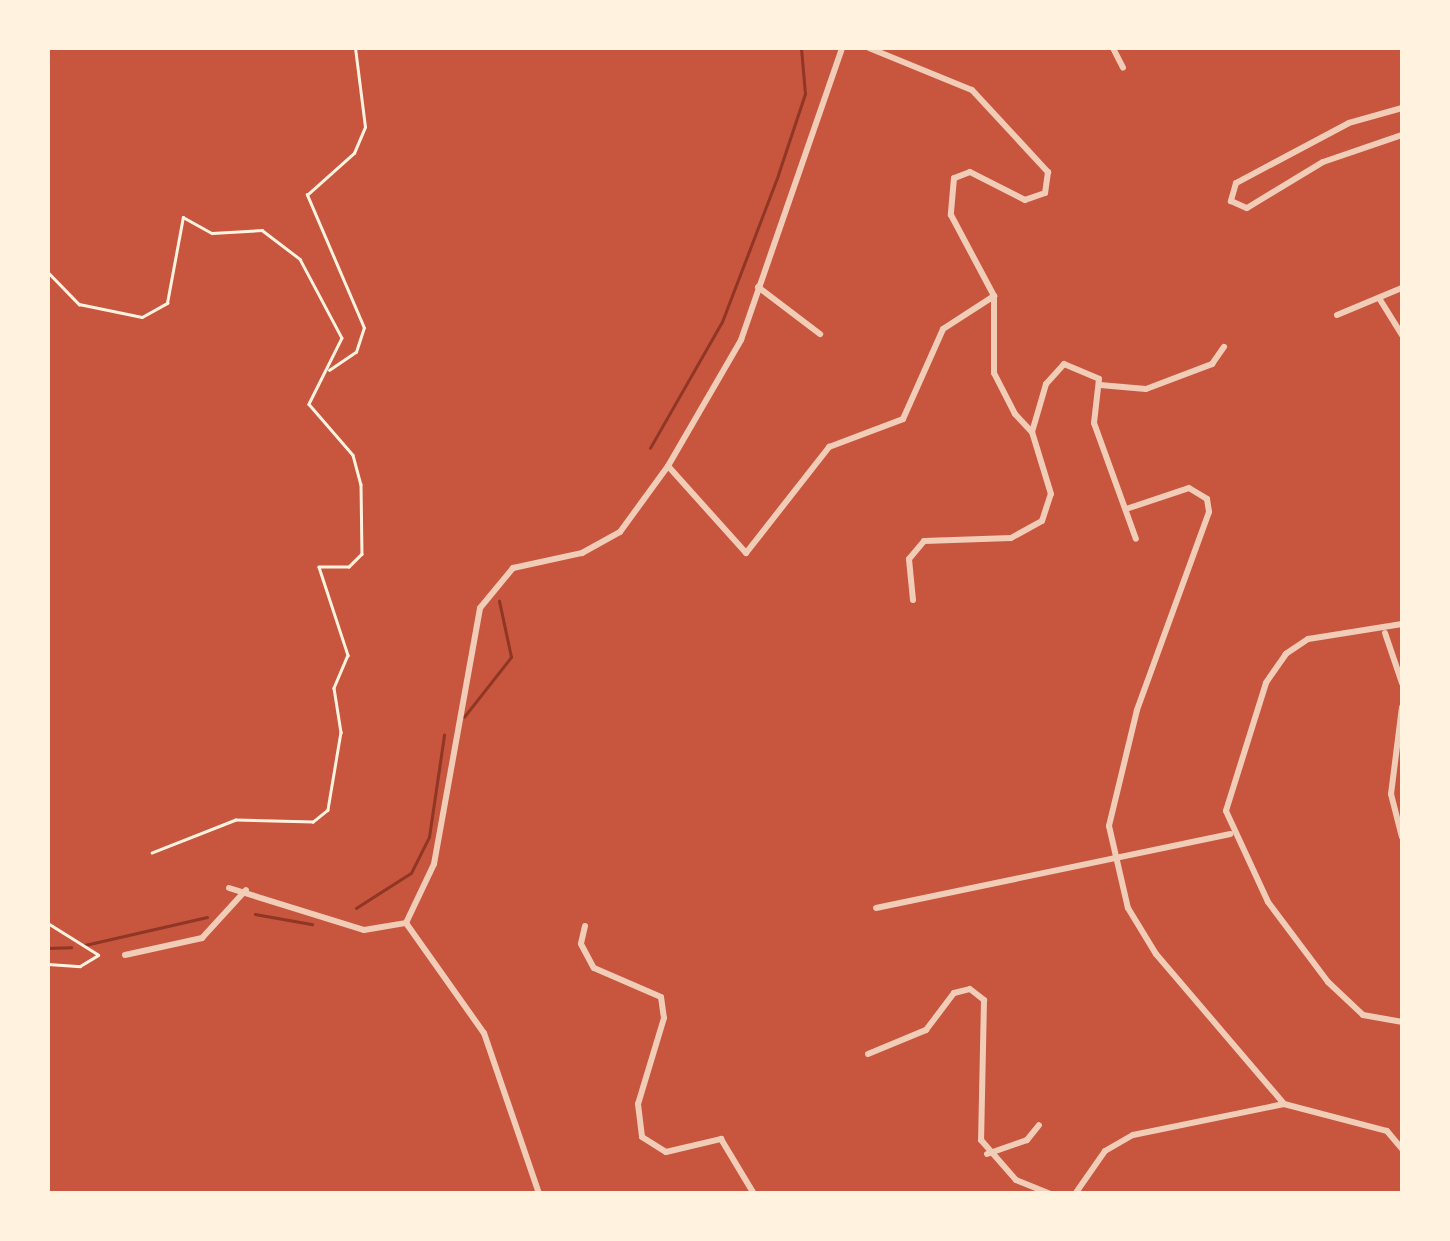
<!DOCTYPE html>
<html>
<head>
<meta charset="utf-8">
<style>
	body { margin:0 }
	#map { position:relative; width:1450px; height:1241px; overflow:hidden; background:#c8553d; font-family:Figtree,sans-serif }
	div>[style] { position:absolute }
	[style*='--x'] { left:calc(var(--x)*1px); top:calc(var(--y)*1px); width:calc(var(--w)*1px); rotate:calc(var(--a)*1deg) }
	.stream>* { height:2.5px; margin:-1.25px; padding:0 1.25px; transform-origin:1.25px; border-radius:1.25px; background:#8f3625 }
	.path>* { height:2.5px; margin:-1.25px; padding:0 1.25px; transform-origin:1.25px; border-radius:1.25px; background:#fff3e0 }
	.minor>* { height:6px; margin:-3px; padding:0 3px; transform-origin:3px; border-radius:3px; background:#f1ccb7 }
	span { translate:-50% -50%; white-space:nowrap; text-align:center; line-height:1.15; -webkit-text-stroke:9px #fff3e0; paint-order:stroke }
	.frame { position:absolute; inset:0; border:50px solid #fff3e0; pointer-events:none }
</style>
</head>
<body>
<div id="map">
	<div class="stream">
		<div style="--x:650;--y:448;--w:145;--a:-60.3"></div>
		<div style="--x:722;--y:322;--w:157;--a:-69.1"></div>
		<div style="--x:778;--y:175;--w:85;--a:-71.6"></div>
		<div style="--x:805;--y:94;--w:46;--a:-95"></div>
		<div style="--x:464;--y:717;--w:76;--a:-51.9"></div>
		<div style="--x:511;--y:657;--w:57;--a:-102.1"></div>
		<div style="--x:356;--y:908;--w:65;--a:-32.5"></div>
		<div style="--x:411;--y:873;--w:40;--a:-63.4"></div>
		<div style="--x:429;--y:837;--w:103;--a:-81.6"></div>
		<div style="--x:255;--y:914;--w:58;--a:10"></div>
		<div style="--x:85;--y:945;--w:125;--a:-12.9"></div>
		<div style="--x:48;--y:948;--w:23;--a:-2"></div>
	</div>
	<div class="path">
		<div style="--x:48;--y:272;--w:45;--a:45.9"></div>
		<div style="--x:79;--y:304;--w:64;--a:11.7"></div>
		<div style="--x:142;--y:317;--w:29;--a:-29"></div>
		<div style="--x:167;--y:303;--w:87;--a:-79.5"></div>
		<div style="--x:183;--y:217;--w:33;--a:29"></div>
		<div style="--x:212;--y:233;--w:50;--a:-3.4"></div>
		<div style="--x:262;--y:230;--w:48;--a:37.3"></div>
		<div style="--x:300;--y:259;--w:89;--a:62"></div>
		<div style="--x:342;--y:338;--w:74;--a:116.6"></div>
		<div style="--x:309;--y:404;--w:67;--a:49.2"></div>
		<div style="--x:353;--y:455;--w:30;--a:75"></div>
		<div style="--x:361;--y:484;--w:70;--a:89.2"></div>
		<div style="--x:362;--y:554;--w:18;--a:135"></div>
		<div style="--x:349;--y:567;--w:30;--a:180"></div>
		<div style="--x:319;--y:567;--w:93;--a:71.8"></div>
		<div style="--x:348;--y:655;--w:36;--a:113"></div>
		<div style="--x:334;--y:688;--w:45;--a:81"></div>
		<div style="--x:341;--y:732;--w:79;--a:99.5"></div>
		<div style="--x:328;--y:810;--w:19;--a:141"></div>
		<div style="--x:313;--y:822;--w:77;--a:-178.5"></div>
		<div style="--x:236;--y:820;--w:90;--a:158.6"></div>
		<div style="--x:329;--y:370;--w:32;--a:-34"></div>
		<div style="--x:356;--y:352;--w:25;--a:-72"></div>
		<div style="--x:364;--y:328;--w:145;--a:-113.2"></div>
		<div style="--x:307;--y:195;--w:63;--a:-41.8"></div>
		<div style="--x:354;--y:153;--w:28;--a:-67"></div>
		<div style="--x:365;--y:127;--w:80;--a:-97.2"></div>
		<div style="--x:48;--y:964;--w:32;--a:4"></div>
		<div style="--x:80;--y:966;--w:21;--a:-31"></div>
		<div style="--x:98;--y:955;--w:57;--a:-148"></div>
	</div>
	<div class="minor">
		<div style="--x:869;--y:48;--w:111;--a:22.2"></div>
		<div style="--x:972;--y:90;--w:112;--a:47.2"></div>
		<div style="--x:1048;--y:172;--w:21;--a:98"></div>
		<div style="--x:1045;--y:193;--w:21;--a:161"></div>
		<div style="--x:1025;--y:200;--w:62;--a:-153"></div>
		<div style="--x:970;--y:172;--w:17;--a:159"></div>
		<div style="--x:954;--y:178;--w:37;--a:95"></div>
		<div style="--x:951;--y:215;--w:92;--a:62"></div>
		<div style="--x:994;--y:296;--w:77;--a:90"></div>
		<div style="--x:994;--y:373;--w:46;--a:62.9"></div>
		<div style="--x:1015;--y:414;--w:25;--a:47"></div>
		<div style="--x:1032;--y:432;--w:50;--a:-73.7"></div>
		<div style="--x:1046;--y:384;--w:27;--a:-48"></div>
		<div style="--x:1064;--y:364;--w:38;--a:23"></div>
		<div style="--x:1099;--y:379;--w:44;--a:96.5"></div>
		<div style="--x:1094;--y:423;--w:123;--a:70.1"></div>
		<div style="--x:1113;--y:48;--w:22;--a:63"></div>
		<div style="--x:1402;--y:108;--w:55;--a:164.2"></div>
		<div style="--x:1349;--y:123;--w:128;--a:152"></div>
		<div style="--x:1236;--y:183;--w:19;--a:106"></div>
		<div style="--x:1231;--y:201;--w:17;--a:24"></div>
		<div style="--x:1247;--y:208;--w:89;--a:-31.2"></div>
		<div style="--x:1323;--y:162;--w:83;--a:-18.9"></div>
		<div style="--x:758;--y:287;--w:78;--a:37.2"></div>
		<div style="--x:1379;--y:298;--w:44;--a:58.1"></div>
		<div style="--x:1337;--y:315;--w:70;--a:-22.6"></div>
		<div style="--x:1100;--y:385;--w:46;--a:5"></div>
		<div style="--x:1146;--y:389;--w:71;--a:-20.7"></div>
		<div style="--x:1212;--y:364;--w:21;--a:-55"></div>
		<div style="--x:668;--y:466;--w:117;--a:48.1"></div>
		<div style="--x:746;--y:553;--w:135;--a:-51.9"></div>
		<div style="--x:829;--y:447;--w:79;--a:-20.7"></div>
		<div style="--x:903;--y:419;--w:98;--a:-66"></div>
		<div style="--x:943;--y:329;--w:61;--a:-32.9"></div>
		<div style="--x:1126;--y:509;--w:66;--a:-18.4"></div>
		<div style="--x:1189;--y:488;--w:21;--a:31"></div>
		<div style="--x:1207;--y:499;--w:13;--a:81"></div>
		<div style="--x:1209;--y:512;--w:211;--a:110"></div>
		<div style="--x:1137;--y:710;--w:119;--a:103.6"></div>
		<div style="--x:1109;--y:826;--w:84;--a:77"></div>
		<div style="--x:1128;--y:908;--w:54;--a:58.7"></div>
		<div style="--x:1156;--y:954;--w:197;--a:49.5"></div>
		<div style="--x:913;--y:600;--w:41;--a:-95.6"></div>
		<div style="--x:909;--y:559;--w:23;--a:-50"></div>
		<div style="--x:924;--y:541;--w:87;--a:-2"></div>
		<div style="--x:1011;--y:538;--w:35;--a:-29"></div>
		<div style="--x:1042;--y:521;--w:28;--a:-72"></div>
		<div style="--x:1051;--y:494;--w:65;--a:-107"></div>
		<div style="--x:1402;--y:624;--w:95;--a:170.9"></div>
		<div style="--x:1308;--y:639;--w:27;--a:146"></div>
		<div style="--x:1286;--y:654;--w:35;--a:125"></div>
		<div style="--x:1266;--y:683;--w:134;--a:107.4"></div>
		<div style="--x:1226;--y:811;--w:100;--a:65.2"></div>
		<div style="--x:1268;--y:902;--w:100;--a:53.1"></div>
		<div style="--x:1328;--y:982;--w:48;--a:43.3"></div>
		<div style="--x:1363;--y:1015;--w:40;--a:10"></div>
		<div style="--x:1385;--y:633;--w:53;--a:71.2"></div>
		<div style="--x:1402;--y:707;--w:88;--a:97.2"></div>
		<div style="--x:1391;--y:794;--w:44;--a:75.7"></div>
		<div style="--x:229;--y:888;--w:141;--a:17.3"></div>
		<div style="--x:364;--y:930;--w:43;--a:-9.5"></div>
		<div style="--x:876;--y:908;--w:362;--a:-11.8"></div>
		<div style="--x:406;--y:923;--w:65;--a:-64.6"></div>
		<div style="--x:434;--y:864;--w:260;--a:-79.8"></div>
		<div style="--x:480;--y:608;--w:52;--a:-50.5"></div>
		<div style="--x:513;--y:568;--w:71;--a:-12.3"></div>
		<div style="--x:582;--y:553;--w:43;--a:-28.9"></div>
		<div style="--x:620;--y:532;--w:82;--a:-54"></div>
		<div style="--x:668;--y:466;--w:146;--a:-59.9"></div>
		<div style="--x:741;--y:340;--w:309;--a:-70.9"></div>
		<div style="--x:406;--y:923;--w:135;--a:54.7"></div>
		<div style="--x:484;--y:1033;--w:170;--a:71.1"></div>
		<div style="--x:585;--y:926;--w:18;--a:103"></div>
		<div style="--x:581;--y:944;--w:27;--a:62"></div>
		<div style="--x:594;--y:968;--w:73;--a:23.4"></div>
		<div style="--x:661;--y:997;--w:21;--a:82"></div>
		<div style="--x:664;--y:1018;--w:90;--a:106.8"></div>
		<div style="--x:638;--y:1104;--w:33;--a:83"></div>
		<div style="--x:642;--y:1137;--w:28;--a:32"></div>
		<div style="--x:666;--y:1152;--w:57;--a:-13.3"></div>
		<div style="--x:721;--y:1139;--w:64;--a:59"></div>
		<div style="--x:125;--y:955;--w:79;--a:-12.4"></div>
		<div style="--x:202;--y:938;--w:65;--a:-47.5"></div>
		<div style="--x:868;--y:1054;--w:63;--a:-22.5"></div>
		<div style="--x:926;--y:1030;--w:46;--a:-52.9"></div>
		<div style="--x:954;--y:993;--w:16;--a:-14"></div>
		<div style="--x:970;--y:989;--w:18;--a:38"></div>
		<div style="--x:984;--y:1000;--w:140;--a:91.2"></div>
		<div style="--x:981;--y:1140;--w:53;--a:48.8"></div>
		<div style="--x:1016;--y:1180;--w:38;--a:22"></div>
		<div style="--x:987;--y:1154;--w:42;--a:-19.3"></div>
		<div style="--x:1027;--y:1140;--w:19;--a:-51"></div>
		<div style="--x:1075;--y:1194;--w:52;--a:-55.1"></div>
		<div style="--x:1105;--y:1151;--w:32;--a:-30"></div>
		<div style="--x:1133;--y:1135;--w:154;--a:-11.6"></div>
		<div style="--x:1284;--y:1104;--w:106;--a:14.7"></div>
		<div style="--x:1387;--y:1131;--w:23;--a:50"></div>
	</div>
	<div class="frame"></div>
</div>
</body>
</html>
